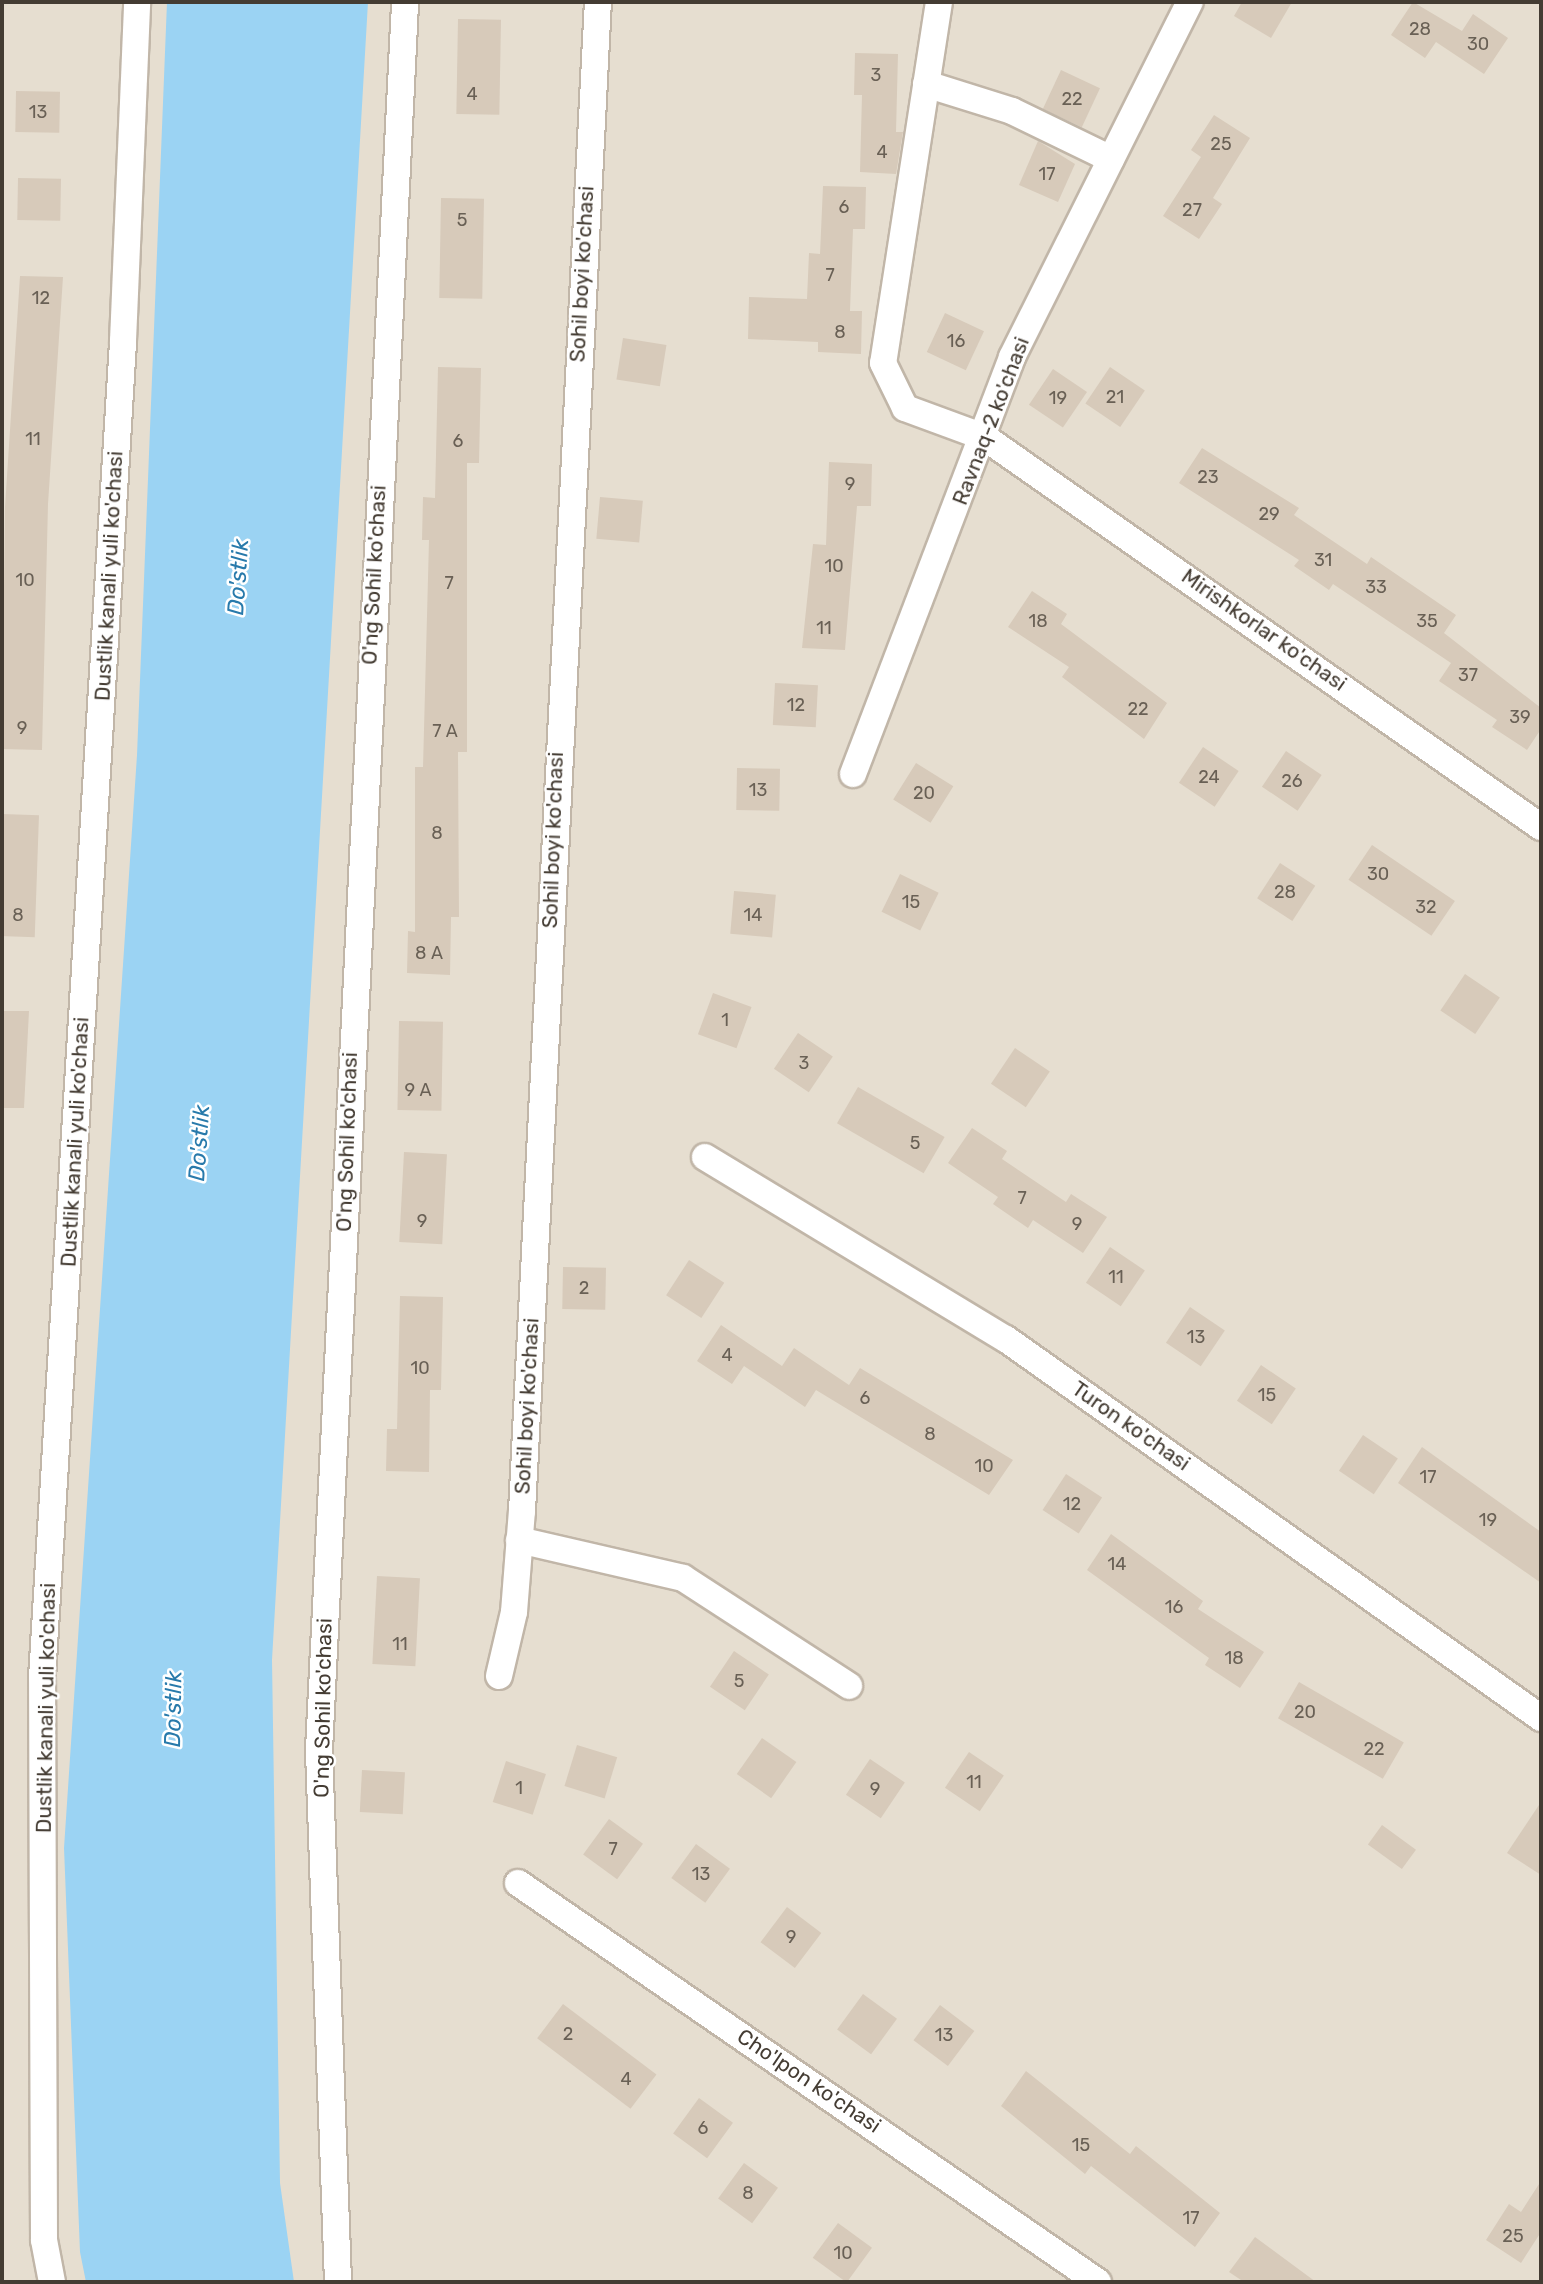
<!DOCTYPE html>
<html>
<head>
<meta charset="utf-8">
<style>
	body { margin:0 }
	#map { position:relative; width:1543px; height:2284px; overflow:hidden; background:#f2ece2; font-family:Rubik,sans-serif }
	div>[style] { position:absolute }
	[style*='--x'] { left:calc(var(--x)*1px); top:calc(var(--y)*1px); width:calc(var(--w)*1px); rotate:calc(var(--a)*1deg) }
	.residential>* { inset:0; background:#e6ded0; transform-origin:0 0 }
	.water>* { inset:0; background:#9bd3f3 }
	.building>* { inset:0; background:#d7caba; transform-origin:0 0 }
	.roads { filter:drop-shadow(2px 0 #c1b6a8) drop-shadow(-2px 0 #c1b6a8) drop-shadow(0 2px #c1b6a8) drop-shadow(0 -2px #c1b6a8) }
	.minor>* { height:26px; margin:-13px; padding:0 13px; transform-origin:13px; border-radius:13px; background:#fff }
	span { translate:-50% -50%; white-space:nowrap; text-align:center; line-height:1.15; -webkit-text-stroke:5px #fff; paint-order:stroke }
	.number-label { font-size:18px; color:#696055 }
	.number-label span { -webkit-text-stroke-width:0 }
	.street-label { font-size:21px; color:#443c33 }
	.water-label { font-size:23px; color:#287aab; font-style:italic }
	.frame { position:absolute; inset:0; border:4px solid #443c33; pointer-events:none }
</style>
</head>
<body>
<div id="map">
	<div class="residential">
		<div style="left:2px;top:2px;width:1539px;height:2280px"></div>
	</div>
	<div class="water">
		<div style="clip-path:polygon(167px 2px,368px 2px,272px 1660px,280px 2183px,294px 2282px,86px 2282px,80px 2252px,64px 1848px,137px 755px)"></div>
	</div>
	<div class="building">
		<div style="clip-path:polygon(1242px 2px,1292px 2px,1271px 38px,1234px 16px)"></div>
		<div style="clip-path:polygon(1413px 2px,1462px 31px,1473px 14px,1508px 38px,1484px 74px,1436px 42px,1425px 58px,1391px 35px)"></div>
		<div style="left:458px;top:19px;width:43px;height:95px;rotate:1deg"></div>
		<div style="clip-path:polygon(855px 53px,898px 54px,896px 132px,903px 132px,896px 174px,860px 172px,862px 95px,854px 95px)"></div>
		<div style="left:1061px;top:70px;width:43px;height:43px;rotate:25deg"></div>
		<div style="left:16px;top:91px;width:44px;height:41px;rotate:1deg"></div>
		<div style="clip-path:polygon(1214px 115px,1250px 138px,1213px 198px,1222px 204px,1199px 239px,1163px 216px,1201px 157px,1191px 150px)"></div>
		<div style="clip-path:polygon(1038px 141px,1075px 164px,1058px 202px,1019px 185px)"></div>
		<div style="left:18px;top:178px;width:43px;height:42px;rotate:1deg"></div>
		<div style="clip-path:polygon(823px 186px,866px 187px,865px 229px,853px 229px,850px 311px,862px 311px,861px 354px,818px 352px,818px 342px,748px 339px,749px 297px,807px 299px,809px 253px,820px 254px)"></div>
		<div style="left:441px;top:198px;width:43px;height:100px;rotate:1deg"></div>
		<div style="clip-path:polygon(20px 276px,63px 277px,48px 504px,42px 750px,2px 749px,5px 507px)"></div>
		<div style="left:945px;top:313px;width:43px;height:43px;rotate:25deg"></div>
		<div style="left:623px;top:338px;width:44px;height:42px;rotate:9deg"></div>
		<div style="clip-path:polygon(438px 367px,481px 368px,479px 463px,467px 463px,467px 752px,458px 752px,459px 917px,451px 917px,450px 975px,407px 973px,408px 931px,415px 932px,415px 767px,423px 767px,429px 540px,422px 540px,423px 497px,435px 498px)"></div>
		<div style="left:1110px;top:367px;width:42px;height:44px;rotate:34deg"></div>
		<div style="left:1053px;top:369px;width:41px;height:43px;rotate:34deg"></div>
		<div style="clip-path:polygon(1202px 448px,1299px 508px,1294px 515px,1367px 564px,1371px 557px,1456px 615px,1444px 633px,1541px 708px,1541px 729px,1527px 750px,1492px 727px,1497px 720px,1439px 681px,1451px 663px,1333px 584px,1329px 590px,1294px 566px,1299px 560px,1179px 483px)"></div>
		<div style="clip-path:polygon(829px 462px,872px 464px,871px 506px,857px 506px,845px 650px,802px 648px,813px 544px,826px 545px)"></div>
		<div style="left:600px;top:497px;width:43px;height:42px;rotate:5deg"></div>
		<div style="clip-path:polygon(1032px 591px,1067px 614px,1061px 624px,1167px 703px,1144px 739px,1062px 677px,1069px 667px,1008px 627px)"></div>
		<div style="left:775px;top:683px;width:43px;height:42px;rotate:3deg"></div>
		<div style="left:1203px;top:747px;width:43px;height:43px;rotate:34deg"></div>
		<div style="left:1286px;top:751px;width:43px;height:43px;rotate:34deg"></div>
		<div style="left:916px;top:763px;width:44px;height:43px;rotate:32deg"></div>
		<div style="left:737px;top:768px;width:43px;height:42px;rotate:1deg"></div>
		<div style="left:2px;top:814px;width:37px;height:122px;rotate:2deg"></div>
		<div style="left:1372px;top:845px;width:100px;height:42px;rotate:34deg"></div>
		<div style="left:1280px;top:863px;width:42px;height:42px;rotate:33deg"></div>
		<div style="left:900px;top:874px;width:43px;height:42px;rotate:26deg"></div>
		<div style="left:734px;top:891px;width:42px;height:43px;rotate:5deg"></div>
		<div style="left:1465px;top:974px;width:42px;height:44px;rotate:34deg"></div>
		<div style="left:713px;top:993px;width:41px;height:44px;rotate:20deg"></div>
		<div style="clip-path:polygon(2px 1011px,29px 1011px,24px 1108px,2px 1108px)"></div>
		<div style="left:399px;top:1021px;width:44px;height:89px;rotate:1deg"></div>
		<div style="left:798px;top:1033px;width:42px;height:43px;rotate:34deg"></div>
		<div style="left:1015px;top:1048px;width:42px;height:43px;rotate:34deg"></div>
		<div style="left:858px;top:1087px;width:100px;height:42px;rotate:30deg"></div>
		<div style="clip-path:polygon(972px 1128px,1007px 1151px,1002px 1159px,1066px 1202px,1071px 1194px,1107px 1217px,1083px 1253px,1033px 1220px,1028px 1228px,993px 1204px,998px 1197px,948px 1163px)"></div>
		<div style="left:404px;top:1152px;width:43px;height:90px;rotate:3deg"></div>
		<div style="left:1110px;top:1247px;width:42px;height:43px;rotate:34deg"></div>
		<div style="left:689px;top:1260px;width:42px;height:42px;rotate:33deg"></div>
		<div style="left:563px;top:1267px;width:43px;height:42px;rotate:1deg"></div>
		<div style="clip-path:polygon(400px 1296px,443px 1297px,441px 1390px,430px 1390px,429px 1472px,386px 1471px,387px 1429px,397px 1429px)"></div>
		<div style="left:1190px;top:1307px;width:42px;height:43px;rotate:34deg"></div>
		<div style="clip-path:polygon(721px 1325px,782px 1366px,794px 1348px,849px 1385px,860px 1368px,1013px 1460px,989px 1495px,816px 1390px,805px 1407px,744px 1366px,732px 1384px,697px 1361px)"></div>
		<div style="left:1261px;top:1365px;width:42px;height:43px;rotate:34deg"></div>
		<div style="left:1363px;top:1435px;width:42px;height:43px;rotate:34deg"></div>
		<div style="clip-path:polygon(1422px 1447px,1541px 1532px,1541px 1583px,1398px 1483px)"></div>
		<div style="left:1066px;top:1474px;width:43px;height:43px;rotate:33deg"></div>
		<div style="clip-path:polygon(1111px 1534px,1203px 1601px,1198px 1609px,1264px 1652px,1240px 1688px,1205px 1665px,1209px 1658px,1087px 1570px)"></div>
		<div style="left:377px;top:1576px;width:43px;height:88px;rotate:3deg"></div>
		<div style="left:734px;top:1651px;width:42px;height:43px;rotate:34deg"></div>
		<div style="left:1299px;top:1682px;width:121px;height:42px;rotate:30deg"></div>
		<div style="left:762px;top:1738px;width:42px;height:44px;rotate:35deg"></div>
		<div style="left:577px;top:1745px;width:42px;height:43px;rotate:17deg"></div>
		<div style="left:969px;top:1752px;width:42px;height:43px;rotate:34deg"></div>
		<div style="left:870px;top:1759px;width:42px;height:43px;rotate:34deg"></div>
		<div style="left:506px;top:1761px;width:42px;height:43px;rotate:18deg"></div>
		<div style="left:362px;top:1770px;width:43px;height:42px;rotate:3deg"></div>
		<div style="clip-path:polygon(1541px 1802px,1541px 1875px,1507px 1853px)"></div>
		<div style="left:609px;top:1819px;width:42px;height:44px;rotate:36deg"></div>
		<div style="left:1382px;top:1825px;width:42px;height:24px;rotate:36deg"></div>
		<div style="left:696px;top:1844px;width:42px;height:42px;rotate:36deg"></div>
		<div style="left:787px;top:1907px;width:43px;height:44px;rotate:37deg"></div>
		<div style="left:863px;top:1994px;width:42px;height:44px;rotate:36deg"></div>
		<div style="left:563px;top:2004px;width:117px;height:43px;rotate:37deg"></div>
		<div style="left:940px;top:2005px;width:43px;height:44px;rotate:37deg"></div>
		<div style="clip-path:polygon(1026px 2071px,1130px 2154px,1136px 2146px,1220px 2213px,1195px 2247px,1091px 2166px,1085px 2174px,1001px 2106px)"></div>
		<div style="left:699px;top:2098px;width:42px;height:44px;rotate:36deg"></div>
		<div style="left:744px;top:2163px;width:42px;height:44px;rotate:36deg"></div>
		<div style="clip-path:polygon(1541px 2181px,1541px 2232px,1521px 2263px,1486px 2240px,1509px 2204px,1521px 2212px)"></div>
		<div style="left:838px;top:2223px;width:42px;height:43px;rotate:36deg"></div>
		<div style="clip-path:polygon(1255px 2237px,1316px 2282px,1244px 2282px,1229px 2272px)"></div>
	</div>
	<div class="roads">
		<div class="minor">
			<div style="--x:939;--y:2;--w:365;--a:98.8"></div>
			<div style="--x:883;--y:363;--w:50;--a:63.9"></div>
			<div style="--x:905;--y:408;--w:84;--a:20.2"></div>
			<div style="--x:984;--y:437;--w:680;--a:35"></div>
			<div style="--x:926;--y:84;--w:90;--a:17.4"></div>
			<div style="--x:1012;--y:111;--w:110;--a:25.9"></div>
			<div style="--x:853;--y:774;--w:446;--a:-69.1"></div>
			<div style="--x:1012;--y:357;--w:397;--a:-63.4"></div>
			<div style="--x:705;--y:1157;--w:352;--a:31.2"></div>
			<div style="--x:1006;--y:1339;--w:656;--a:35.31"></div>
			<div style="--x:519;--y:1540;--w:168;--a:13"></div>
			<div style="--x:683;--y:1578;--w:198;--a:33"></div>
			<div style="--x:499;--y:1676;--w:66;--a:-76.8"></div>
			<div style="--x:514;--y:1612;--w:101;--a:-85.5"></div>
			<div style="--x:522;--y:1511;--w:1511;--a:-87.12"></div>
			<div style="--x:518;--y:1883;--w:704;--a:34.53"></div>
			<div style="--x:52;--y:2282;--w:43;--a:-100.8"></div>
			<div style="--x:44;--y:2240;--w:562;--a:-90.2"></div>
			<div style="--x:42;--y:1678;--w:1339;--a:-86.53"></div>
			<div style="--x:123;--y:341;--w:339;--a:-87.6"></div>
			<div style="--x:338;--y:2282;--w:532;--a:-92.05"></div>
			<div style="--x:319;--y:1750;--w:1750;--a:-87.18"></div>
		</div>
	</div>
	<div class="number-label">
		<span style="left:1420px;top:29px">28</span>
		<span style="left:1478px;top:44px">30</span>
		<span style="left:876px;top:75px">3</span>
		<span style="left:472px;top:94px">4</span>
		<span style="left:1072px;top:99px">22</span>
		<span style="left:38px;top:112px">13</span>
		<span style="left:1221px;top:144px">25</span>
		<span style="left:882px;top:152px">4</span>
		<span style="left:1047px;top:174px">17</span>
		<span style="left:844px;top:207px">6</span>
		<span style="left:1192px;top:210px">27</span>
		<span style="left:462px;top:220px">5</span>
		<span style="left:830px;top:275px">7</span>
		<span style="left:41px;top:298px">12</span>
		<span style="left:840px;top:332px">8</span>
		<span style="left:956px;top:341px">16</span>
		<span style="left:1115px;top:397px">21</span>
		<span style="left:1058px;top:398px">19</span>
		<span style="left:33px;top:439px">11</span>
		<span style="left:458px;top:441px">6</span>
		<span style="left:1208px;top:477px">23</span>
		<span style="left:850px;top:484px">9</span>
		<span style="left:1269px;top:514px">29</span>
		<span style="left:1323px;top:560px">31</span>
		<span style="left:834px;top:566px">10</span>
		<span style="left:25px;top:580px">10</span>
		<span style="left:449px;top:583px">7</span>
		<span style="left:1376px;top:587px">33</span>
		<span style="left:1038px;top:621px">18</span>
		<span style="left:1427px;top:621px">35</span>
		<span style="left:824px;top:628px">11</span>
		<span style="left:1468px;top:675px">37</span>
		<span style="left:796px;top:705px">12</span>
		<span style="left:1138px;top:709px">22</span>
		<span style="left:1520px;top:717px">39</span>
		<span style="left:22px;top:728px">9</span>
		<span style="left:445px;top:731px">7 А</span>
		<span style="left:1209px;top:777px">24</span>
		<span style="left:1292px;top:781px">26</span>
		<span style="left:758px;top:790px">13</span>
		<span style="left:924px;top:793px">20</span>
		<span style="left:437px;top:833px">8</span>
		<span style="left:1378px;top:874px">30</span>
		<span style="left:1285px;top:892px">28</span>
		<span style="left:911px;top:902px">15</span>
		<span style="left:1426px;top:907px">32</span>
		<span style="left:18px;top:915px">8</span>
		<span style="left:753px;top:915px">14</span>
		<span style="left:429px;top:953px">8 А</span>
		<span style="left:725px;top:1020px">1</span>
		<span style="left:804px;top:1063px">3</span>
		<span style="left:418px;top:1090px">9 А</span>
		<span style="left:915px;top:1143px">5</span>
		<span style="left:1022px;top:1198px">7</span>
		<span style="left:422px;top:1221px">9</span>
		<span style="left:1077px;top:1224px">9</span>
		<span style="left:1116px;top:1277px">11</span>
		<span style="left:584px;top:1288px">2</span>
		<span style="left:1196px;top:1337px">13</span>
		<span style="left:727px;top:1355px">4</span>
		<span style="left:420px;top:1368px">10</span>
		<span style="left:1267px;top:1395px">15</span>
		<span style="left:865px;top:1398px">6</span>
		<span style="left:930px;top:1434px">8</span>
		<span style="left:984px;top:1466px">10</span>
		<span style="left:1428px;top:1477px">17</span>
		<span style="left:1072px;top:1504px">12</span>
		<span style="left:1488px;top:1520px">19</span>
		<span style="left:1117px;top:1564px">14</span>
		<span style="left:1174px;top:1607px">16</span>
		<span style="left:400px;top:1644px">11</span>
		<span style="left:1234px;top:1658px">18</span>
		<span style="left:739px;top:1681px">5</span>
		<span style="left:1305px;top:1712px">20</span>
		<span style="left:1374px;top:1749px">22</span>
		<span style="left:974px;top:1782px">11</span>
		<span style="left:519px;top:1788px">1</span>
		<span style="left:875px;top:1789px">9</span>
		<span style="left:613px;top:1849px">7</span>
		<span style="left:701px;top:1874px">13</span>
		<span style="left:791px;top:1937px">9</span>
		<span style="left:568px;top:2034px">2</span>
		<span style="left:944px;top:2035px">13</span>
		<span style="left:626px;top:2079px">4</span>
		<span style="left:703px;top:2128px">6</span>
		<span style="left:1081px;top:2145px">15</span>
		<span style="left:748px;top:2193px">8</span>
		<span style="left:1191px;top:2218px">17</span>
		<span style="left:1513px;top:2236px">25</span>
		<span style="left:843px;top:2253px">10</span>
	</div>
	<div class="street-label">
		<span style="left:582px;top:274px;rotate:-87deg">Sohil boyi ko'chasi</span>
		<span style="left:991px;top:421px;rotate:-69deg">Ravnaq-2 ko'chasi</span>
		<span style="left:374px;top:575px;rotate:-87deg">O'ng Sohil ko'chasi</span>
		<span style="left:109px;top:576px;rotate:-87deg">Dustlik kanali yuli ko'chasi</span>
		<span style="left:1264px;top:630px;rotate:35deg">Mirishkorlar ko'chasi</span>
		<span style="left:553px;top:840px;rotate:-88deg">Sohil boyi ko'chasi</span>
		<span style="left:75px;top:1142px;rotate:-87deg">Dustlik kanali yuli ko'chasi</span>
		<span style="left:347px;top:1142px;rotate:-88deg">O'ng Sohil ko'chasi</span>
		<span style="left:527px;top:1406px;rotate:-87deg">Sohil boyi ko'chasi</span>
		<span style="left:1131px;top:1426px;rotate:35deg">Turon ko'chasi</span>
		<span style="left:46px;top:1708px;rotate:-89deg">Dustlik kanali yuli ko'chasi</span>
		<span style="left:323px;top:1708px;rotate:-89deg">O'ng Sohil ko'chasi</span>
		<span style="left:809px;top:2081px;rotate:34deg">Cho'lpon ko'chasi</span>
	</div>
	<div class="water-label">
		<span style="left:238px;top:577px;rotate:-86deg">Do'stlik</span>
		<span style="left:199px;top:1143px;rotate:-86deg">Do'stlik</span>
		<span style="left:173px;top:1709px;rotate:-89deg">Do'stlik</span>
	</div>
	<div class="frame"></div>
</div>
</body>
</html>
